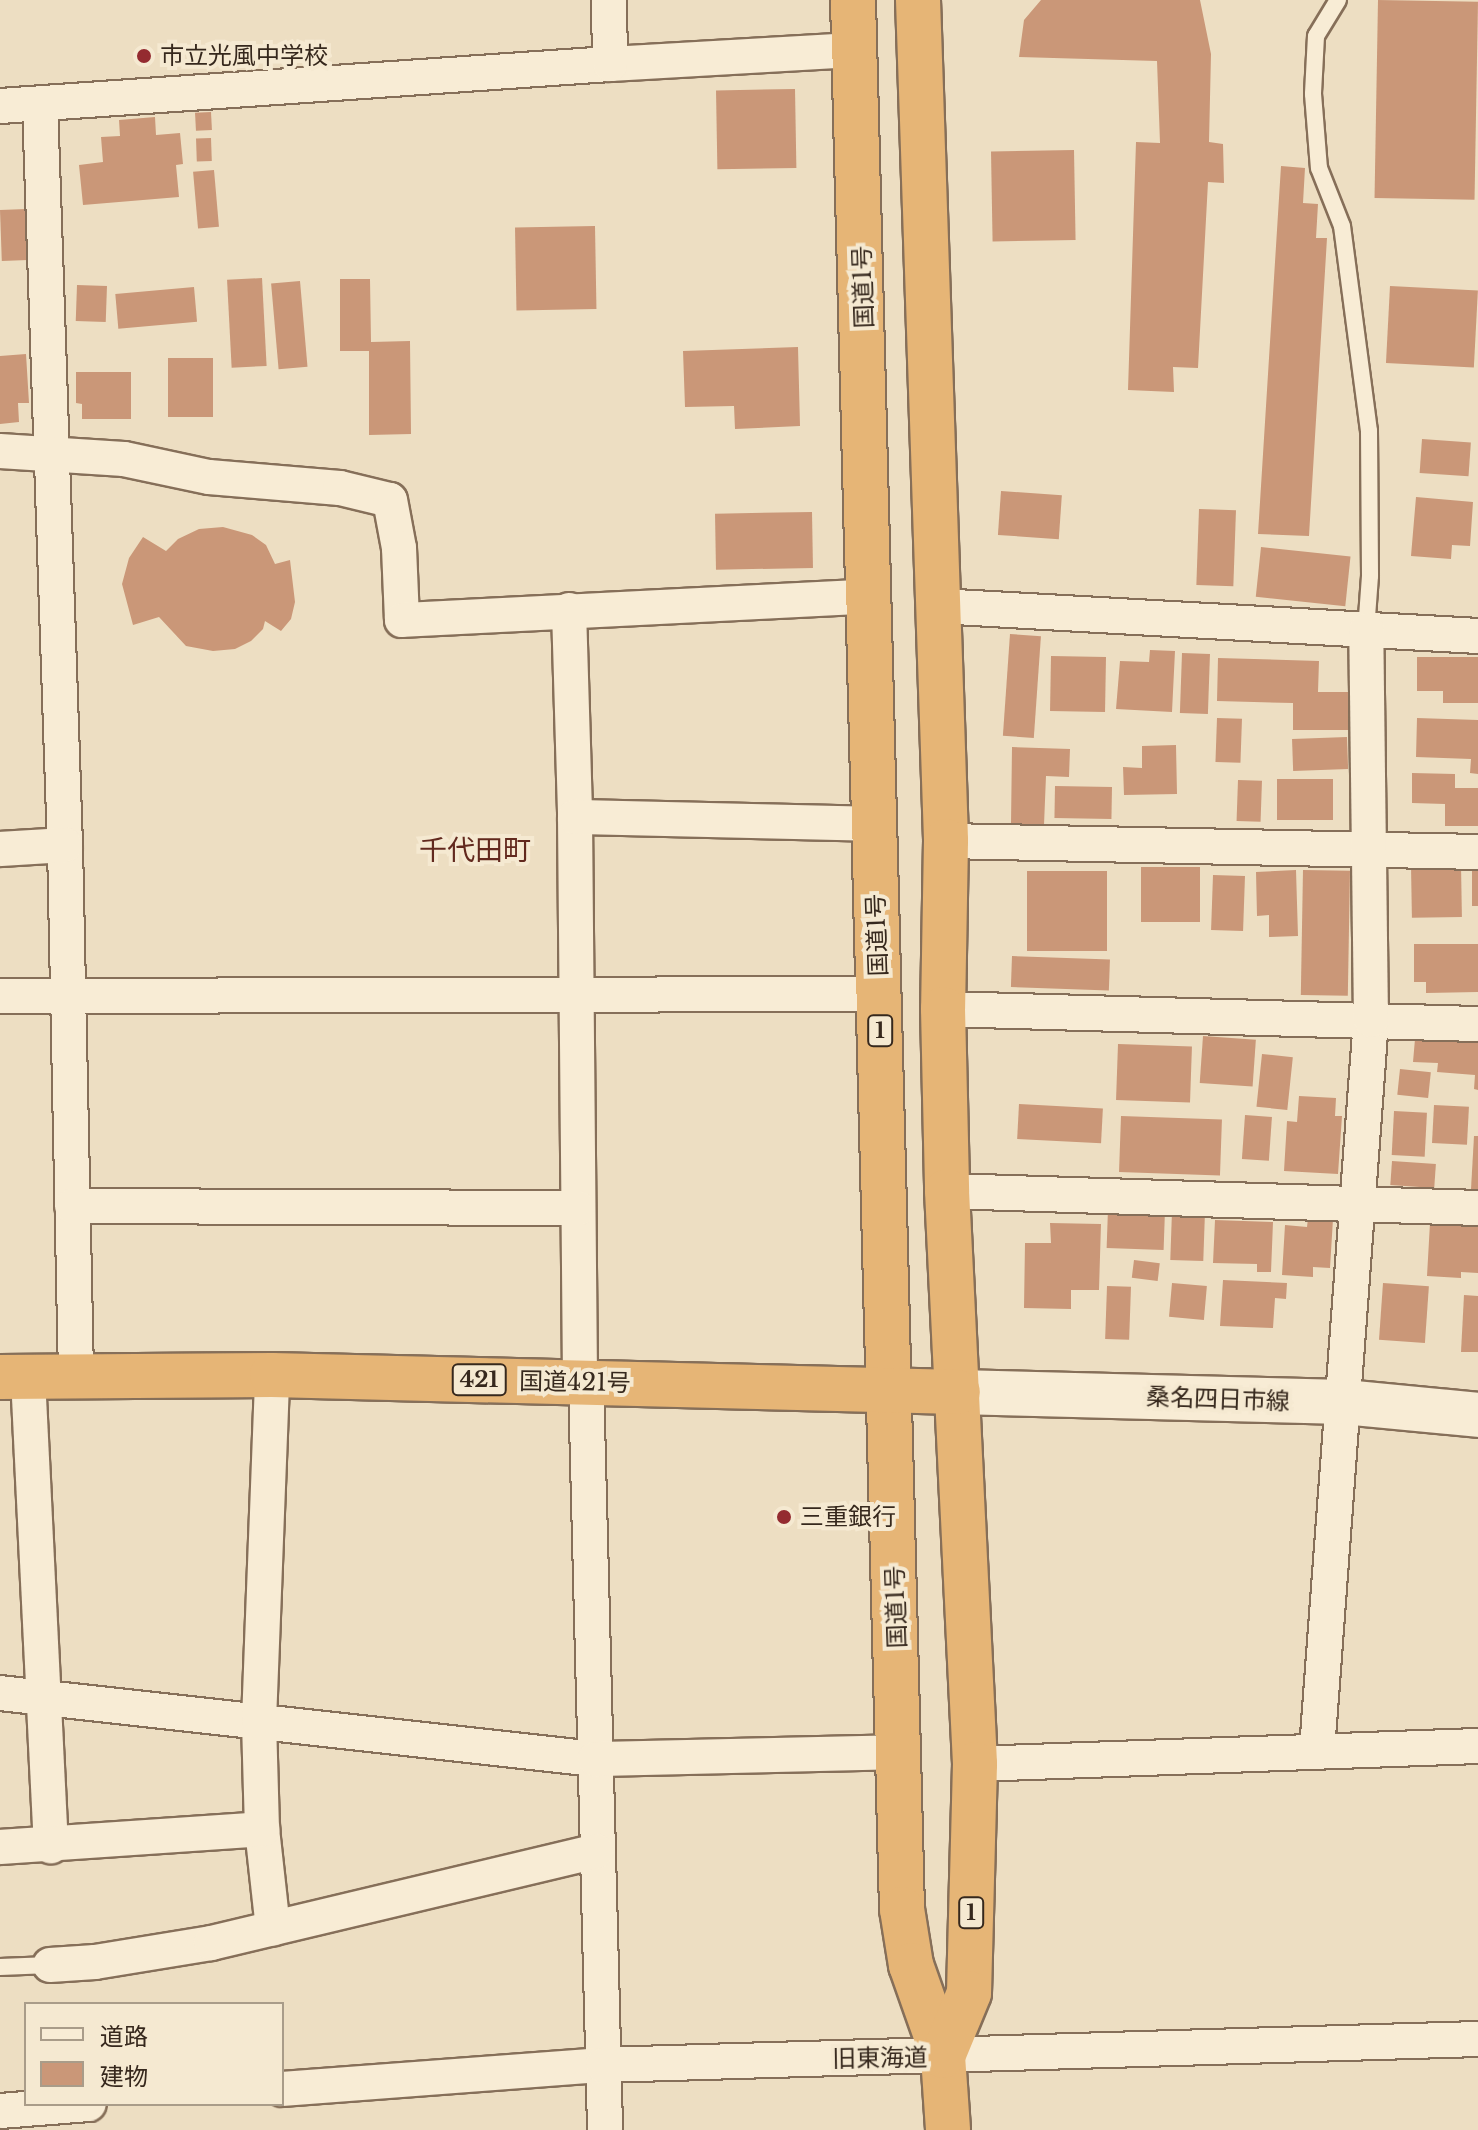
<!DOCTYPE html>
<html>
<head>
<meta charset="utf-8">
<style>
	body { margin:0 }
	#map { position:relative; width:1478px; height:2130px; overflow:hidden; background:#eddec2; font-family:"Libre Baskerville","Noto Sans JP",serif }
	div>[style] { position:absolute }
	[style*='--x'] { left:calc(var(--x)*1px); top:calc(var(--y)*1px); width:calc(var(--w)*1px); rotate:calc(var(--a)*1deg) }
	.building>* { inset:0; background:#ca9778; transform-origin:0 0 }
	.roads { filter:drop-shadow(2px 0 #866f59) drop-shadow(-2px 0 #866f59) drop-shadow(0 2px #866f59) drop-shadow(0 -2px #866f59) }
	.service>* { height:16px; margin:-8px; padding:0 8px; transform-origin:8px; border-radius:8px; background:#f8ecd5 }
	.minor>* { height:34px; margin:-17px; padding:0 17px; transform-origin:17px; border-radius:17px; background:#f8ecd5 }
	.secondary>* { height:44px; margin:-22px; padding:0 22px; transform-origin:22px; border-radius:22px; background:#f8ecd5 }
	.trunk>* { height:44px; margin:-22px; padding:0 22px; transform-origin:22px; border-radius:22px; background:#e6b576 }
	.dots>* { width:22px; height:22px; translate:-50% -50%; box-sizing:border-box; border:4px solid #f5e9d1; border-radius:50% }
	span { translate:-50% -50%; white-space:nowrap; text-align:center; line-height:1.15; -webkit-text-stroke:8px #f5e9d1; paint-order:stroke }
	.shield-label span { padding:2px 6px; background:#f5e9d1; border:2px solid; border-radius:6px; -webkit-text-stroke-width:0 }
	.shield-label { font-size:22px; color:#36281d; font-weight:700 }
	.poi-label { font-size:24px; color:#36281d }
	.left { translate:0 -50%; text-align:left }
	.street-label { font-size:24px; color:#36281d }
	.quarter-label { font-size:28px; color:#62291e }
	.legend { position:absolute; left:24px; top:2002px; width:260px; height:104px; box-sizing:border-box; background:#f5e9d1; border:2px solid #a99c89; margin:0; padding:10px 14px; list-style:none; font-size:24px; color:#36281d }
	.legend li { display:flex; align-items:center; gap:16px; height:40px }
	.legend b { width:40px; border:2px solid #a99c89 }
</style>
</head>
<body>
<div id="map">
	<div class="building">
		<div style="clip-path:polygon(1041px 0,1200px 0,1211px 54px,1209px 142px,1223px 144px,1224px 183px,1208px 182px,1198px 368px,1173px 367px,1174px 392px,1128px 390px,1136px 142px,1160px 143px,1157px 61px,1019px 57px,1024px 20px)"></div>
		<div style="left:1378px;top:0;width:100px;height:198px;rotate:1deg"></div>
		<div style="left:795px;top:89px;width:79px;height:79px;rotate:89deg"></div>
		<div style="left:211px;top:112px;width:18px;height:16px;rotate:87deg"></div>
		<div style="clip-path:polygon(155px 117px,156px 135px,180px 133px,183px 164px,176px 165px,179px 197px,83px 205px,79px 165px,103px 162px,101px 137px,120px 136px,119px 120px)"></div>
		<div style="left:211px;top:138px;width:23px;height:15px;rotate:88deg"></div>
		<div style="left:1074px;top:150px;width:90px;height:83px;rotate:89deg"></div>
		<div style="clip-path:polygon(1281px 166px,1305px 168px,1303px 203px,1318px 204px,1316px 238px,1327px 238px,1309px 536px,1258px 534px)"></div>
		<div style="left:214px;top:170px;width:57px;height:21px;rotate:85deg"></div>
		<div style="left:26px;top:209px;width:51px;height:26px;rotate:88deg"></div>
		<div style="left:595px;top:226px;width:83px;height:80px;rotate:89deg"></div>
		<div style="left:262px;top:278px;width:88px;height:35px;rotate:87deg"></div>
		<div style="clip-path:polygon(340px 279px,370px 279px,371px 342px,410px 341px,411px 434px,369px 435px,369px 351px,340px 351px)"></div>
		<div style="left:300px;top:281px;width:86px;height:29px;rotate:85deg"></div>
		<div style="left:77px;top:285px;width:30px;height:36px;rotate:2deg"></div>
		<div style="left:1390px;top:286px;width:88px;height:77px;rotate:3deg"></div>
		<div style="left:194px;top:287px;width:35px;height:79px;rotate:85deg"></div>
		<div style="clip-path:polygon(798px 347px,800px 426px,735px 429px,734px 406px,685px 407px,683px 351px)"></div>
		<div style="clip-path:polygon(26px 354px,29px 403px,18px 403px,19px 422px,0 424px,0 356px)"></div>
		<div style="left:168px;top:358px;width:45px;height:59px"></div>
		<div style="clip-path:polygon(76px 372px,131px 372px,131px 419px,82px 419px,82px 404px,76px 403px)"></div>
		<div style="left:1422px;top:439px;width:49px;height:34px;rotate:4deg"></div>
		<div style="left:1001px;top:491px;width:61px;height:44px;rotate:4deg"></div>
		<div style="clip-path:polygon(1416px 497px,1473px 502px,1470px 546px,1452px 545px,1451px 559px,1411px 556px)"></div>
		<div style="left:1199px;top:509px;width:37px;height:76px;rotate:2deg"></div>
		<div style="left:812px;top:512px;width:56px;height:97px;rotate:89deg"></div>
		<div style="clip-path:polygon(223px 527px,252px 535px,266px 545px,275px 564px,290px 560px,295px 602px,291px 619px,281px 631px,265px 621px,263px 629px,251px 641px,235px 649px,213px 651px,186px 646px,159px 617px,133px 625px,122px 584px,129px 558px,143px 537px,166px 551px,178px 539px,199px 529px)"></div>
		<div style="left:1261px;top:547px;width:90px;height:50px;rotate:6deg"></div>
		<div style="left:1010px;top:634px;width:31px;height:102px;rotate:4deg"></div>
		<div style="clip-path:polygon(1150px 650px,1175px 651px,1172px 712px,1116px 709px,1120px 661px,1149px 662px)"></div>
		<div style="left:1182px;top:653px;width:28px;height:60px;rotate:2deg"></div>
		<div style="left:1051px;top:656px;width:55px;height:55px;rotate:1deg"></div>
		<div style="clip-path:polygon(1417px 657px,1478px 657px,1478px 703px,1443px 703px,1443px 691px,1417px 691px)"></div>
		<div style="clip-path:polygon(1218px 658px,1319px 661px,1318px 692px,1350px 692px,1349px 730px,1293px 730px,1293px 703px,1217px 701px)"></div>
		<div style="left:1217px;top:718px;width:25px;height:44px;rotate:2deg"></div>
		<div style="clip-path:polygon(1417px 718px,1478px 720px,1478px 774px,1470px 773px,1471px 759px,1416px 757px)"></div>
		<div style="left:1347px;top:737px;width:32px;height:55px;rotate:88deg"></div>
		<div style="clip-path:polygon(1176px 745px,1177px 794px,1124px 795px,1123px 767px,1142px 768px,1142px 746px)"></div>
		<div style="clip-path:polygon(1012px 747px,1070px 749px,1069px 777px,1046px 776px,1044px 825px,1011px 824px)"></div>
		<div style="clip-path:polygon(1412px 773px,1455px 774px,1455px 788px,1478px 788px,1478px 826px,1445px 826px,1445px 804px,1412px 803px)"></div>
		<div style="left:1333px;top:779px;width:41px;height:56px;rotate:90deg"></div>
		<div style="left:1238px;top:780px;width:24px;height:41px;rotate:2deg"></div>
		<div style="left:1055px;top:786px;width:57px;height:32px;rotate:1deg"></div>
		<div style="left:1461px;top:865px;width:52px;height:50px;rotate:89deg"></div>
		<div style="left:1141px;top:867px;width:59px;height:55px"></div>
		<div style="left:1478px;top:868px;width:38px;height:6px;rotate:90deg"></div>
		<div style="clip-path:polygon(1296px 870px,1298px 936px,1269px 937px,1269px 915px,1257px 916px,1256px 872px)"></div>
		<div style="left:1303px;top:870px;width:47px;height:125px;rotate:1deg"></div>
		<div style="left:1027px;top:871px;width:80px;height:80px"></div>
		<div style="left:1213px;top:875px;width:32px;height:55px;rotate:2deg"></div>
		<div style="clip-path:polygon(1414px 944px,1478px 944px,1478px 992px,1426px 993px,1426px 982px,1414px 982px)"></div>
		<div style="left:1012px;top:956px;width:98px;height:31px;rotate:2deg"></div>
		<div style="left:1203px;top:1036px;width:53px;height:47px;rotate:4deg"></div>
		<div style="clip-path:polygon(1415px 1039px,1478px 1043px,1478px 1090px,1474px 1089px,1475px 1075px,1437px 1072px,1438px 1063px,1413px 1062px)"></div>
		<div style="left:1118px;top:1044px;width:74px;height:56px;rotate:2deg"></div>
		<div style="left:1262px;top:1054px;width:31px;height:53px;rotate:6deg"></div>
		<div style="left:1400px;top:1069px;width:31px;height:26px;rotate:6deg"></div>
		<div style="clip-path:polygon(1299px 1096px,1336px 1098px,1335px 1116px,1342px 1116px,1338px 1174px,1284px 1171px,1287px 1121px,1297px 1122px)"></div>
		<div style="left:1019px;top:1104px;width:84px;height:35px;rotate:3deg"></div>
		<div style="left:1434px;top:1105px;width:35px;height:38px;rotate:3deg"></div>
		<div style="left:1394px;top:1111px;width:33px;height:44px;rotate:3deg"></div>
		<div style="left:1245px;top:1115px;width:27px;height:44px;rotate:4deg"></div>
		<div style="left:1121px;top:1116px;width:101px;height:56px;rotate:2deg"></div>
		<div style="clip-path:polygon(1474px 1136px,1478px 1136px,1478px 1190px,1471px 1189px)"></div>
		<div style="left:1392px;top:1161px;width:44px;height:24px;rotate:4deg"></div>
		<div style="left:1108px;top:1209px;width:57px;height:39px;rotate:2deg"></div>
		<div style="left:1172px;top:1211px;width:33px;height:49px;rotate:2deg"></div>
		<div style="clip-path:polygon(1308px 1218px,1333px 1219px,1330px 1268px,1313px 1267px,1313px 1277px,1282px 1275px,1285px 1225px,1307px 1227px)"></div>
		<div style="clip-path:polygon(1215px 1220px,1273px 1222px,1271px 1272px,1257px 1272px,1257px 1264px,1213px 1263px)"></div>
		<div style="clip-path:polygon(1050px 1223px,1101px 1224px,1099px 1290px,1071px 1290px,1071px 1309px,1024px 1308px,1025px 1243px,1051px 1243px)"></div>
		<div style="clip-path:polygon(1430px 1223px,1478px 1226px,1478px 1273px,1461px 1272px,1461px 1278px,1427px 1276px)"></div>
		<div style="left:1134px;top:1260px;width:26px;height:18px;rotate:7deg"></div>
		<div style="clip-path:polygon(1223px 1280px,1287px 1283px,1286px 1299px,1275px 1298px,1273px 1328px,1220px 1326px)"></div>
		<div style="left:1172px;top:1283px;width:35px;height:34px;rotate:5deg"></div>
		<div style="left:1383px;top:1283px;width:46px;height:57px;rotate:4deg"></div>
		<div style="left:1107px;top:1286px;width:24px;height:53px;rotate:2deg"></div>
		<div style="clip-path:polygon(1464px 1295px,1478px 1296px,1478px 1352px,1461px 1352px)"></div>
	</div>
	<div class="roads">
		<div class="service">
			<div style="--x:1338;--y:0;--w:42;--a:121.4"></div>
			<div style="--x:1316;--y:36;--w:58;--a:93"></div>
			<div style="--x:1313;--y:94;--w:74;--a:85.4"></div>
			<div style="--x:1319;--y:168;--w:62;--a:68.4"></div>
			<div style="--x:1342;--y:226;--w:207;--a:82.5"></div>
			<div style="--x:1369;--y:431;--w:145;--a:89.6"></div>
			<div style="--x:1370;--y:576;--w:54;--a:94.2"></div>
			<div style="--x:0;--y:1967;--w:50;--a:-2.3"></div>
		</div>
		<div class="minor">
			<div style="--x:610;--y:64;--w:244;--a:-3.3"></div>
			<div style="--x:40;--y:104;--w:741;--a:88.07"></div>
			<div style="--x:65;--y:845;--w:531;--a:88.81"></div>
			<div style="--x:0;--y:106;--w:611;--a:-3.94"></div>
			<div style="--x:610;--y:64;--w:64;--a:-90.9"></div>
			<div style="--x:0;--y:451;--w:124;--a:3.7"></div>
			<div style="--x:124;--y:459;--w:87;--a:12"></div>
			<div style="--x:209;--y:477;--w:131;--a:4.8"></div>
			<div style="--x:340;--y:488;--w:51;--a:13.5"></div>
			<div style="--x:390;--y:500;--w:49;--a:79.4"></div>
			<div style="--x:399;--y:548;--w:72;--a:87.6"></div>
			<div style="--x:402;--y:620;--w:469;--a:-2.9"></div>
			<div style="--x:937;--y:606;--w:542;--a:3.17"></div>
			<div style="--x:569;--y:610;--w:207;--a:88.3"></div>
			<div style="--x:575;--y:817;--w:566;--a:89.49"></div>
			<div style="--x:575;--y:817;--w:299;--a:1.3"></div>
			<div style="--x:946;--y:841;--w:532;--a:1.18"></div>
			<div style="--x:0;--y:849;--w:65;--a:-3.5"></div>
			<div style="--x:0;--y:996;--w:879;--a:-0.13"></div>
			<div style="--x:943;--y:1009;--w:535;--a:1.61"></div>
			<div style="--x:947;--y:1191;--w:531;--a:1.83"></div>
			<div style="--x:72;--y:1206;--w:506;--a:0.23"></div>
			<div style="--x:28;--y:1377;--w:470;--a:87.2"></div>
			<div style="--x:586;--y:1382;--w:748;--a:88.54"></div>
			<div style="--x:0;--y:1693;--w:599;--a:6.33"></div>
			<div style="--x:595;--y:1759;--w:305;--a:-1.3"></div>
			<div style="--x:1317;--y:1750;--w:732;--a:-85.77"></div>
			<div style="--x:1371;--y:1020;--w:390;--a:-90.7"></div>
			<div style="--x:975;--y:1764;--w:503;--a:-2.05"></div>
			<div style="--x:262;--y:1829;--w:100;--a:83.7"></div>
			<div style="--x:0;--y:1847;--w:263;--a:-3.9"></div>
			<div style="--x:262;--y:1829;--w:108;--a:-91.6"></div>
			<div style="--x:259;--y:1721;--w:346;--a:-87.8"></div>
			<div style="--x:50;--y:1965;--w:45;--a:-3.8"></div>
			<div style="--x:95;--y:1962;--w:118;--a:-9.3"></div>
			<div style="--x:211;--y:1943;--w:396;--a:-13.4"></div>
			<div style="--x:282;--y:2089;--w:322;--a:-4.3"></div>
			<div style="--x:603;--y:2065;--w:875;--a:-1.7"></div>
			<div style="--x:0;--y:2111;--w:89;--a:-4.5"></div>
		</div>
		<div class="secondary">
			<div style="--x:958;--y:1392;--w:386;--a:1.5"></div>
			<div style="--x:1344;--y:1402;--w:135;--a:5.5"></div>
		</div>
		<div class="trunk">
			<div style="--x:853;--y:0;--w:1910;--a:88.53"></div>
			<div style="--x:902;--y:1909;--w:57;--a:80.9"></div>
			<div style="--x:911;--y:1965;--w:96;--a:70.6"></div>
			<div style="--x:943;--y:2056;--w:74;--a:86.1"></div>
			<div style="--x:918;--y:0;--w:841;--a:88.09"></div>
			<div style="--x:946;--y:841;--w:168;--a:91"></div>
			<div style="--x:943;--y:1009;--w:182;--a:88.7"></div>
			<div style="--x:947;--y:1191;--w:574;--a:87.2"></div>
			<div style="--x:975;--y:1764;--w:229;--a:91.5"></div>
			<div style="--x:969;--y:1993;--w:68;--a:112.4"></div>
			<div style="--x:0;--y:1377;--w:272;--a:-0.4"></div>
			<div style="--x:272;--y:1375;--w:686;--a:1.42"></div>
		</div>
	</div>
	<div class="dots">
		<div style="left:144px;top:56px;background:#942b30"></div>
		<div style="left:784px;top:1517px;background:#942b30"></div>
	</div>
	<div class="shield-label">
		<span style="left:880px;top:1031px">1</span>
		<span style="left:479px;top:1380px">421</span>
		<span style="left:971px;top:1913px">1</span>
	</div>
	<div class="poi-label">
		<span class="left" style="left:160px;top:56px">市立光風中学校</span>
		<span class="left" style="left:800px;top:1517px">三重銀行</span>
	</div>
	<div class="street-label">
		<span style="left:863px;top:287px;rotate:-92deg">国道1号</span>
		<span style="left:877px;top:935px;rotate:-92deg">国道1号</span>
		<span style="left:575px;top:1382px;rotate:1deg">国道421号</span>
		<span style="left:1218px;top:1399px;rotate:2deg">桑名四日市線</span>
		<span style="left:896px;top:1607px;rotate:-92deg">国道1号</span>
		<span style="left:880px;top:2058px;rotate:-1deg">旧東海道</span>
	</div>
	<div class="quarter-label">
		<span style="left:475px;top:851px">千代田町</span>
	</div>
	<ul class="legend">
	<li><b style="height:10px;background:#f8ecd5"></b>道路</li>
	<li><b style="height:22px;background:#ca9778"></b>建物</li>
	</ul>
</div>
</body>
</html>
